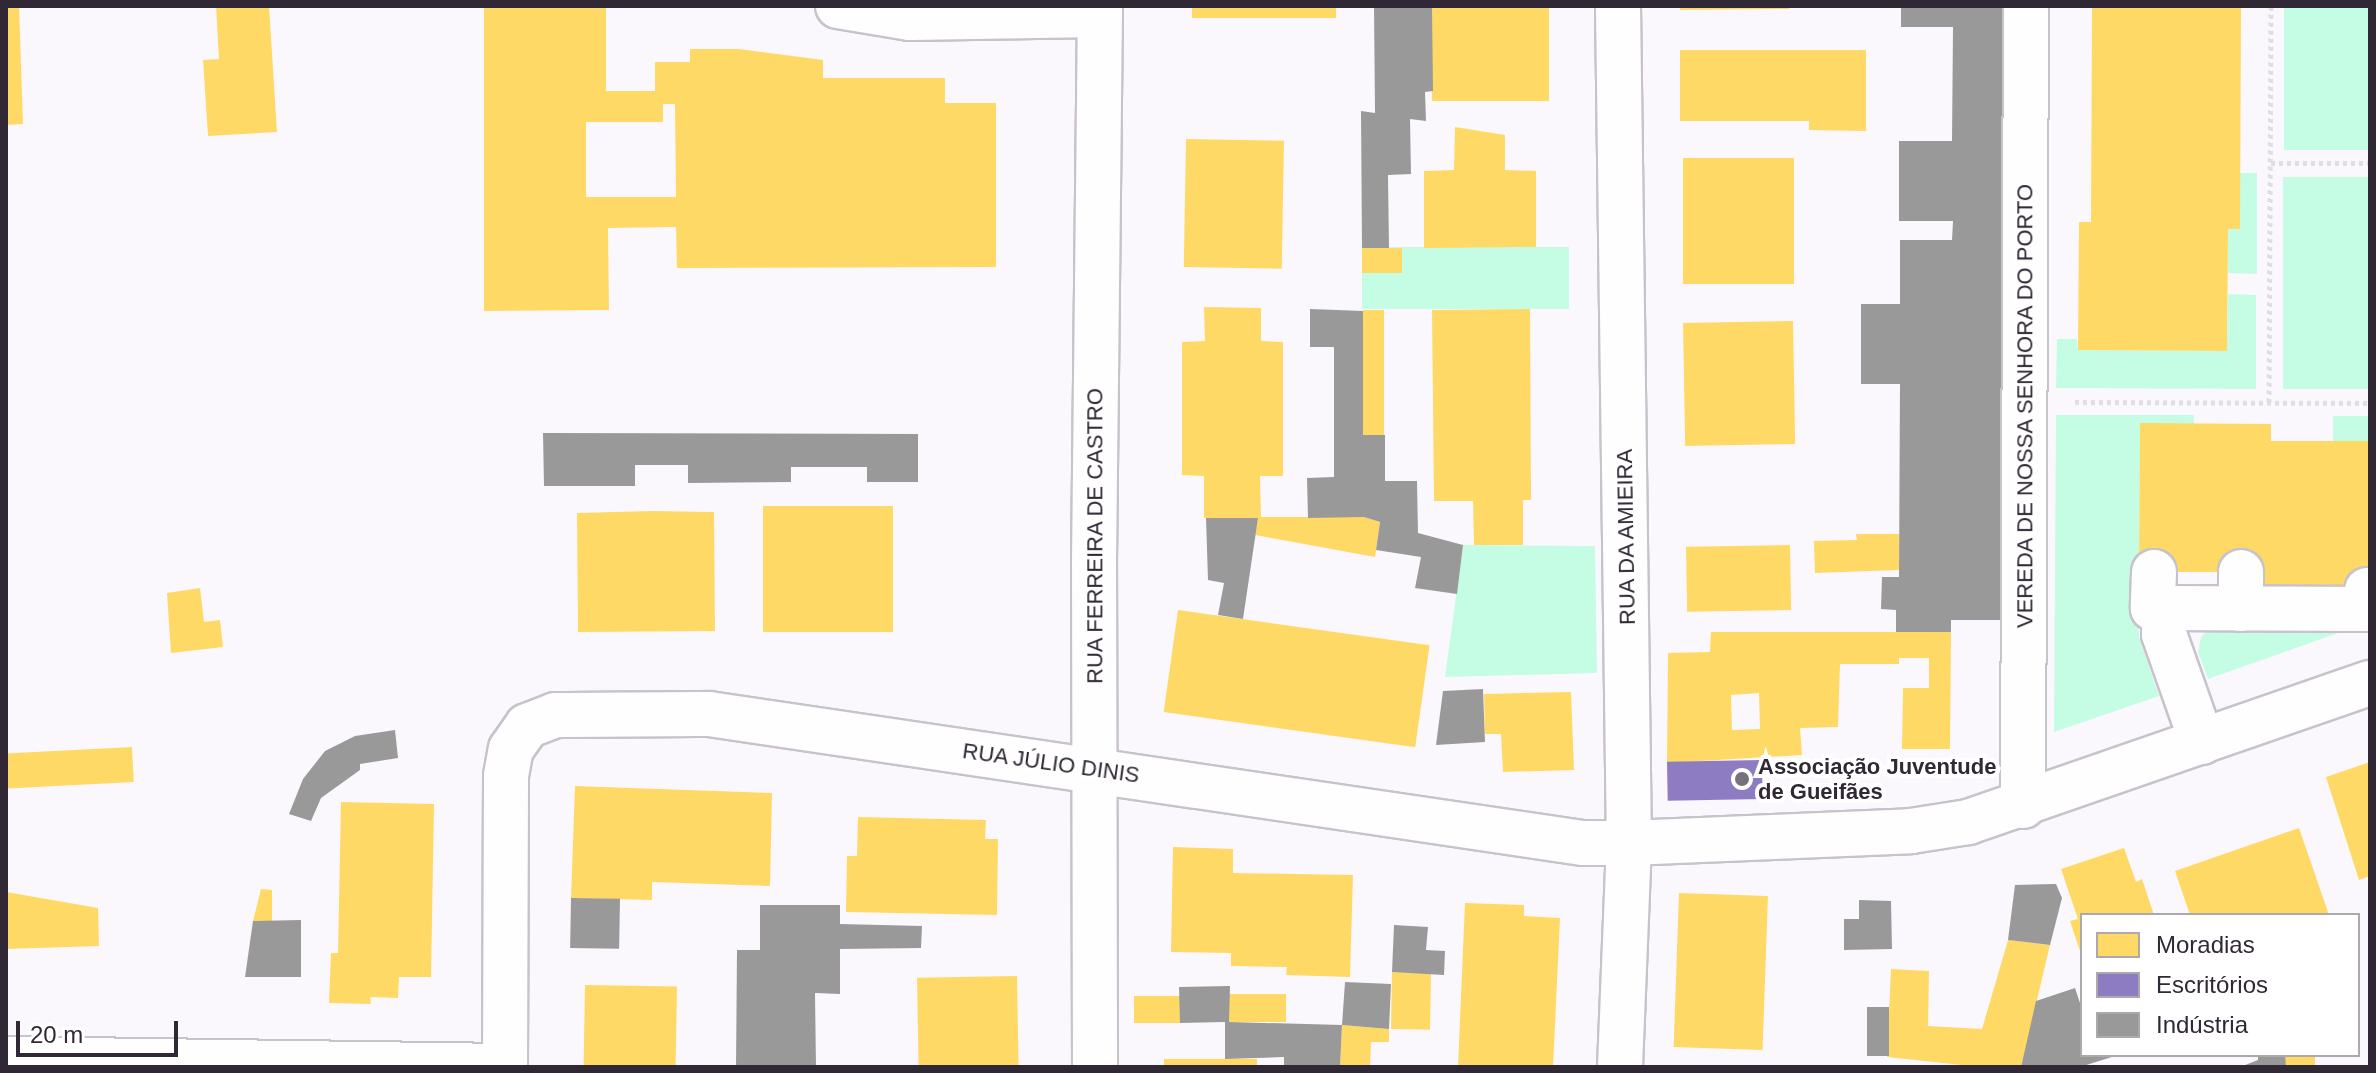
<!DOCTYPE html>
<html>
<head>
<meta charset="utf-8">
<style>
	body { margin:0 }
	#map { position:relative; width:2376px; height:1073px; overflow:hidden; background:#fbf8fd; font-family:Arial,sans-serif }
	div>[style] { position:absolute }
	[style*='--x'] { left:calc(var(--x)*1px); top:calc(var(--y)*1px); width:calc(var(--w)*1px); rotate:calc(var(--a)*1deg) }
	.green>* { inset:0; background:#c5fce4; transform-origin:0 0 }
	.homes>* { inset:0; background:#ffd966; transform-origin:0 0 }
	.offices>* { inset:0; background:#8e7cc3; transform-origin:0 0 }
	.industry>* { inset:0; background:#999; transform-origin:0 0 }
	.path>* { height:5px; margin-top:-2.5px; transform-origin:0; background:repeating-linear-gradient(90deg,#e0dee1 0 4px,transparent 0 8px) }
	.roads { filter:drop-shadow(2px 0 #c8c3cb) drop-shadow(-2px 0 #c8c3cb) drop-shadow(0 2px #c8c3cb) drop-shadow(0 -2px #c8c3cb) }
	.minor>* { height:44px; margin:-22px; padding:0 22px; transform-origin:22px; border-radius:22px; background:#fefeff }
	.dots>* { width:22px; height:22px; translate:-50% -50%; box-sizing:border-box; border:4px solid #fff; border-radius:50% }
	span { translate:-50% -50%; white-space:nowrap; text-align:center; line-height:1.15; -webkit-text-stroke:8px #fff; paint-order:stroke }
	.street-label { font-size:22px; color:#302834 }
	.poi-label { font-size:22px; color:#302834; font-weight:700 }
	.left { translate:0 -50%; text-align:left }
	.frame { position:absolute; inset:0; border:8px solid #302834; pointer-events:none }
	.legend { position:absolute; left:2080px; top:913px; width:280px; height:144px; box-sizing:border-box; background:#fff; border:2px solid #aca9ae; margin:0; padding:10px 14px; list-style:none; font-size:24px; color:#302834 }
	.legend li { display:flex; align-items:center; gap:16px; height:40px }
	.legend b { width:40px; border:2px solid #aca9ae }
	.scale { position:absolute; left:16px; top:1021px; width:162px; height:36px; box-sizing:border-box; border:4px solid #302834; border-top:0; padding-left:10px; font-size:24px; line-height:28px; white-space:nowrap; color:#302834; -webkit-text-stroke:6px #fff; paint-order:stroke }
</style>
</head>
<body>
<div id="map">
	<div class="green">
		<div style="left:2284px;top:6px;width:86px;height:144px"></div>
		<div style="clip-path:polygon(2240px 173px,2257px 173px,2257px 274px,2228px 273px,2228px 229px,2240px 229px)"></div>
		<div style="left:2283px;top:177px;width:87px;height:212px"></div>
		<div style="left:1569px;top:247px;width:62px;height:207px;rotate:90deg"></div>
		<div style="clip-path:polygon(2228px 294px,2256px 295px,2256px 389px,2056px 388px,2057px 339px,2077px 339px,2078px 350px,2227px 351px)"></div>
		<div style="clip-path:polygon(2056px 415px,2194px 415px,2194px 424px,2140px 424px,2139px 637px,2159px 696px,2054px 732px)"></div>
		<div style="left:2333px;top:416px;width:37px;height:25px"></div>
		<div style="clip-path:polygon(1463px 545px,1595px 546px,1597px 673px,1445px 677px)"></div>
		<div style="clip-path:polygon(2355px 627px,2208px 679px,2198px 652px,2201px 637px,2208px 630px)"></div>
	</div>
	<div class="homes">
		<div style="clip-path:polygon(6px 6px,19px 6px,23px 124px,6px 125px)"></div>
		<div style="clip-path:polygon(216px 6px,269px 6px,277px 132px,208px 136px,203px 60px,219px 59px)"></div>
		<div style="clip-path:polygon(evenodd,484px 6px,606px 6px,606px 91px,655px 91px,655px 62px,690px 62px,690px 49px,739px 49px,823px 60px,823px 78px,945px 78px,945px 103px,996px 103px,996px 267px,677px 268px,676px 227px,608px 228px,609px 310px,484px 311px,484px 6px,663px 104px,675px 104px,676px 197px,586px 197px,586px 122px,663px 122px,663px 104px)"></div>
		<div style="left:1192px;top:6px;width:144px;height:12px"></div>
		<div style="left:1432px;top:6px;width:117px;height:95px"></div>
		<div style="clip-path:polygon(1680px 6px,1789px 6px,1789px 9px,1680px 10px)"></div>
		<div style="clip-path:polygon(2092px 6px,2241px 6px,2240px 229px,2228px 229px,2227px 351px,2078px 350px,2079px 222px,2091px 222px)"></div>
		<div style="clip-path:polygon(1680px 50px,1866px 50px,1866px 131px,1809px 130px,1809px 121px,1680px 121px)"></div>
		<div style="clip-path:polygon(1455px 127px,1505px 135px,1505px 170px,1536px 171px,1536px 247px,1424px 248px,1424px 171px,1454px 170px)"></div>
		<div style="left:1186px;top:139px;width:98px;height:128px;rotate:1deg"></div>
		<div style="left:1794px;top:158px;width:126px;height:111px;rotate:90deg"></div>
		<div style="left:1362px;top:248px;width:40px;height:25px"></div>
		<div style="clip-path:polygon(1204px 307px,1261px 308px,1261px 341px,1283px 342px,1283px 476px,1260px 476px,1261px 517px,1364px 517px,1380px 522px,1375px 557px,1255px 535px,1258px 518px,1204px 518px,1204px 476px,1182px 475px,1182px 342px,1205px 341px)"></div>
		<div style="clip-path:polygon(1530px 309px,1531px 500px,1523px 500px,1523px 545px,1474px 545px,1473px 501px,1434px 501px,1432px 310px)"></div>
		<div style="left:1384px;top:310px;width:125px;height:21px;rotate:90deg"></div>
		<div style="left:1793px;top:321px;width:123px;height:110px;rotate:89deg"></div>
		<div style="clip-path:polygon(2140px 423px,2271px 424px,2271px 441px,2370px 441px,2370px 590px,2255px 589px,2227px 572px,2139px 572px)"></div>
		<div style="left:893px;top:506px;width:126px;height:130px;rotate:90deg"></div>
		<div style="clip-path:polygon(651px 511px,714px 512px,715px 631px,578px 632px,577px 513px)"></div>
		<div style="clip-path:polygon(1856px 534px,1899px 534px,1899px 570px,1815px 573px,1814px 541px,1857px 540px)"></div>
		<div style="left:1790px;top:545px;width:65px;height:104px;rotate:89deg"></div>
		<div style="clip-path:polygon(200px 588px,204px 622px,220px 620px,223px 647px,171px 653px,167px 593px)"></div>
		<div style="left:1178px;top:610px;width:254px;height:103px;rotate:8deg"></div>
		<div style="clip-path:polygon(evenodd,1711px 632px,1951px 632px,1950px 749px,1902px 749px,1903px 688px,1929px 688px,1929px 658px,1899px 658px,1899px 664px,1840px 664px,1838px 727px,1800px 728px,1802px 755px,1667px 763px,1668px 653px,1710px 652px,1711px 632px,1759px 693px,1760px 729px,1732px 730px,1731px 695px,1759px 693px)"></div>
		<div style="clip-path:polygon(1571px 692px,1574px 770px,1503px 772px,1501px 734px,1485px 734px,1484px 694px)"></div>
		<div style="left:132px;top:747px;width:35px;height:126px;rotate:87deg"></div>
		<div style="clip-path:polygon(2370px 762px,2370px 876px,2359px 880px,2326px 777px)"></div>
		<div style="clip-path:polygon(575px 786px,772px 793px,770px 886px,652px 882px,652px 900px,571px 898px)"></div>
		<div style="clip-path:polygon(341px 802px,434px 804px,431px 977px,399px 977px,398px 998px,370px 997px,371px 1004px,329px 1003px,331px 953px,338px 953px)"></div>
		<div style="clip-path:polygon(858px 817px,986px 820px,985px 839px,998px 839px,997px 915px,846px 912px,847px 856px,857px 856px)"></div>
		<div style="clip-path:polygon(2299px 828px,2329px 915px,2190px 915px,2175px 871px)"></div>
		<div style="clip-path:polygon(1173px 847px,1233px 849px,1233px 873px,1353px 875px,1350px 977px,1286px 975px,1287px 967px,1231px 966px,1231px 953px,1171px 952px)"></div>
		<div style="clip-path:polygon(2124px 848px,2136px 882px,2142px 879px,2154px 915px,2082px 915px,2081px 954px,2070px 921px,2078px 919px,2061px 869px)"></div>
		<div style="clip-path:polygon(261px 889px,272px 890px,272px 921px,253px 921px)"></div>
		<div style="clip-path:polygon(6px 892px,98px 908px,99px 946px,6px 949px)"></div>
		<div style="left:1679px;top:893px;width:89px;height:154px;rotate:2deg"></div>
		<div style="clip-path:polygon(1465px 903px,1524px 905px,1524px 916px,1560px 918px,1553px 1067px,1458px 1067px)"></div>
		<div style="clip-path:polygon(2008px 940px,2050px 945px,2021px 1067px,1980px 1067px,1887px 1057px,1891px 969px,1929px 971px,1928px 1026px,1982px 1029px)"></div>
		<div style="left:1392px;top:972px;width:39px;height:57px;rotate:1deg"></div>
		<div style="left:1017px;top:976px;width:91px;height:100px;rotate:89deg"></div>
		<div style="left:585px;top:985px;width:92px;height:82px;rotate:1deg"></div>
		<div style="left:1229px;top:994px;width:57px;height:28px"></div>
		<div style="left:1134px;top:996px;width:46px;height:27px"></div>
		<div style="clip-path:polygon(1342px 1025px,1389px 1029px,1389px 1042px,1371px 1042px,1370px 1067px,1340px 1067px)"></div>
		<div style="left:2285px;top:1055px;width:30px;height:12px"></div>
		<div style="left:1257px;top:1059px;width:8px;height:93px;rotate:90deg"></div>
	</div>
	<div class="offices">
		<div style="left:1762px;top:760px;width:39px;height:95px;rotate:89deg"></div>
	</div>
	<div class="industry">
		<div style="clip-path:polygon(1374px 6px,1432px 6px,1433px 91px,1425px 92px,1426px 121px,1410px 119px,1411px 174px,1388px 175px,1389px 248px,1362px 248px,1361px 111px,1375px 113px)"></div>
		<div style="clip-path:polygon(1901px 6px,2003px 6px,2001px 620px,1951px 620px,1951px 632px,1896px 632px,1896px 610px,1881px 609px,1882px 577px,1899px 577px,1900px 384px,1861px 384px,1861px 304px,1900px 304px,1900px 240px,1952px 240px,1953px 221px,1899px 221px,1899px 141px,1952px 141px,1953px 27px,1901px 27px)"></div>
		<div style="clip-path:polygon(1310px 309px,1363px 311px,1363px 435px,1385px 435px,1385px 481px,1417px 481px,1418px 533px,1463px 545px,1457px 594px,1415px 588px,1421px 557px,1376px 550px,1380px 522px,1364px 517px,1308px 518px,1307px 478px,1334px 477px,1334px 347px,1310px 347px)"></div>
		<div style="clip-path:polygon(543px 433px,918px 434px,918px 482px,867px 482px,867px 467px,791px 467px,791px 482px,688px 483px,688px 465px,635px 465px,635px 486px,544px 486px)"></div>
		<div style="clip-path:polygon(1206px 518px,1258px 518px,1243px 619px,1218px 615px,1224px 583px,1208px 580px)"></div>
		<div style="clip-path:polygon(1483px 689px,1485px 742px,1436px 745px,1443px 691px)"></div>
		<div style="clip-path:polygon(395px 730px,398px 758px,360px 764px,360px 770px,321px 798px,311px 821px,289px 814px,303px 779px,325px 751px,355px 736px)"></div>
		<div style="clip-path:polygon(2056px 884px,2062px 898px,2050px 945px,2008px 940px,2015px 885px)"></div>
		<div style="left:571px;top:898px;width:49px;height:50px;rotate:1deg"></div>
		<div style="clip-path:polygon(1859px 900px,1891px 901px,1892px 949px,1844px 950px,1844px 919px,1859px 919px)"></div>
		<div style="clip-path:polygon(760px 905px,840px 905px,840px 924px,922px 926px,921px 948px,840px 949px,840px 994px,815px 993px,816px 1067px,736px 1067px,737px 950px,760px 950px)"></div>
		<div style="clip-path:polygon(301px 920px,301px 977px,245px 977px,253px 921px)"></div>
		<div style="clip-path:polygon(1394px 925px,1428px 927px,1426px 950px,1445px 951px,1444px 975px,1392px 972px)"></div>
		<div style="clip-path:polygon(1345px 982px,1391px 984px,1389px 1029px,1342px 1025px,1340px 1067px,1284px 1067px,1284px 1057px,1225px 1059px,1225px 1022px,1180px 1023px,1179px 987px,1230px 986px,1229px 1022px,1342px 1025px)"></div>
		<div style="clip-path:polygon(2075px 988px,2082px 1009px,2082px 1055px,2115px 1056px,2080px 1067px,2021px 1067px,2036px 1001px)"></div>
		<div style="left:1867px;top:1007px;width:22px;height:49px"></div>
		<div style="clip-path:polygon(2258px 1055px,2285px 1055px,2286px 1067px,2240px 1067px,2258px 1060px)"></div>
	</div>
	<div class="path">
		<div style="--x:2271;--y:163;--w:99;--a:0"></div>
		<div style="--x:2075;--y:402;--w:295;--a:0.2"></div>
		<div style="--x:2269;--y:402;--w:396;--a:-89.7"></div>
	</div>
	<div class="roads">
		<div class="minor">
			<div style="--x:838;--y:6;--w:73;--a:9.5"></div>
			<div style="--x:910;--y:18;--w:190;--a:-0.9"></div>
			<div style="--x:1618;--y:6;--w:837;--a:89.25"></div>
			<div style="--x:1629;--y:843;--w:224;--a:92.3"></div>
			<div style="--x:2154;--y:572;--w:36;--a:92"></div>
			<div style="--x:2153;--y:608;--w:12;--a:0"></div>
			<div style="--x:2241;--y:609;--w:37;--a:-90"></div>
			<div style="--x:2202;--y:742;--w:114;--a:-109.4"></div>
			<div style="--x:2164;--y:634;--w:26;--a:-88"></div>
			<div style="--x:2165;--y:608;--w:203;--a:0.3"></div>
			<div style="--x:2368;--y:609;--w:19;--a:-93"></div>
			<div style="--x:2023;--y:806;--w:800;--a:-89.79"></div>
			<div style="--x:6;--y:1059;--w:499;--a:0.8"></div>
			<div style="--x:505;--y:1067;--w:291;--a:-89.8"></div>
			<div style="--x:506;--y:776;--w:27;--a:-80"></div>
			<div style="--x:511;--y:749;--w:28;--a:-55"></div>
			<div style="--x:527;--y:726;--w:30;--a:-21"></div>
			<div style="--x:555;--y:715;--w:154;--a:-0.4"></div>
			<div style="--x:709;--y:714;--w:883;--a:8.4"></div>
			<div style="--x:1583;--y:843;--w:46;--a:0"></div>
			<div style="--x:1629;--y:843;--w:282;--a:-2.4"></div>
			<div style="--x:1911;--y:831;--w:58;--a:-9"></div>
			<div style="--x:1968;--y:822;--w:425;--a:-19.1"></div>
			<div style="--x:1095;--y:1067;--w:504;--a:-90.11"></div>
			<div style="--x:1094;--y:563;--w:557;--a:-89.38"></div>
		</div>
	</div>
	<div class="dots">
		<div style="left:1742px;top:779px;background:#77717a"></div>
	</div>
	<div class="street-label">
		<span style="left:2025px;top:406px;rotate:-90deg">VEREDA DE NOSSA SENHORA DO PORTO</span>
		<span style="left:1095px;top:536px;rotate:-90deg">RUA FERREIRA DE CASTRO</span>
		<span style="left:1626px;top:537px;rotate:-91deg">RUA DA AMIEIRA</span>
		<span style="left:1051px;top:763px;rotate:8deg">RUA JÚLIO DINIS</span>
	</div>
	<div class="poi-label">
		<span class="left" style="left:1758px;top:779px">Associação Juventude<br>de Gueifães</span>
	</div>
	<div class="frame"></div>
	<ul class="legend">
	<li><b style="height:22px;background:#ffd966"></b>Moradias</li>
	<li><b style="height:22px;background:#8e7cc3"></b>Escritórios</li>
	<li><b style="height:22px;background:#999"></b>Indústria</li>
	</ul>
	<div class="scale">20 m</div>
</div>
</body>
</html>
